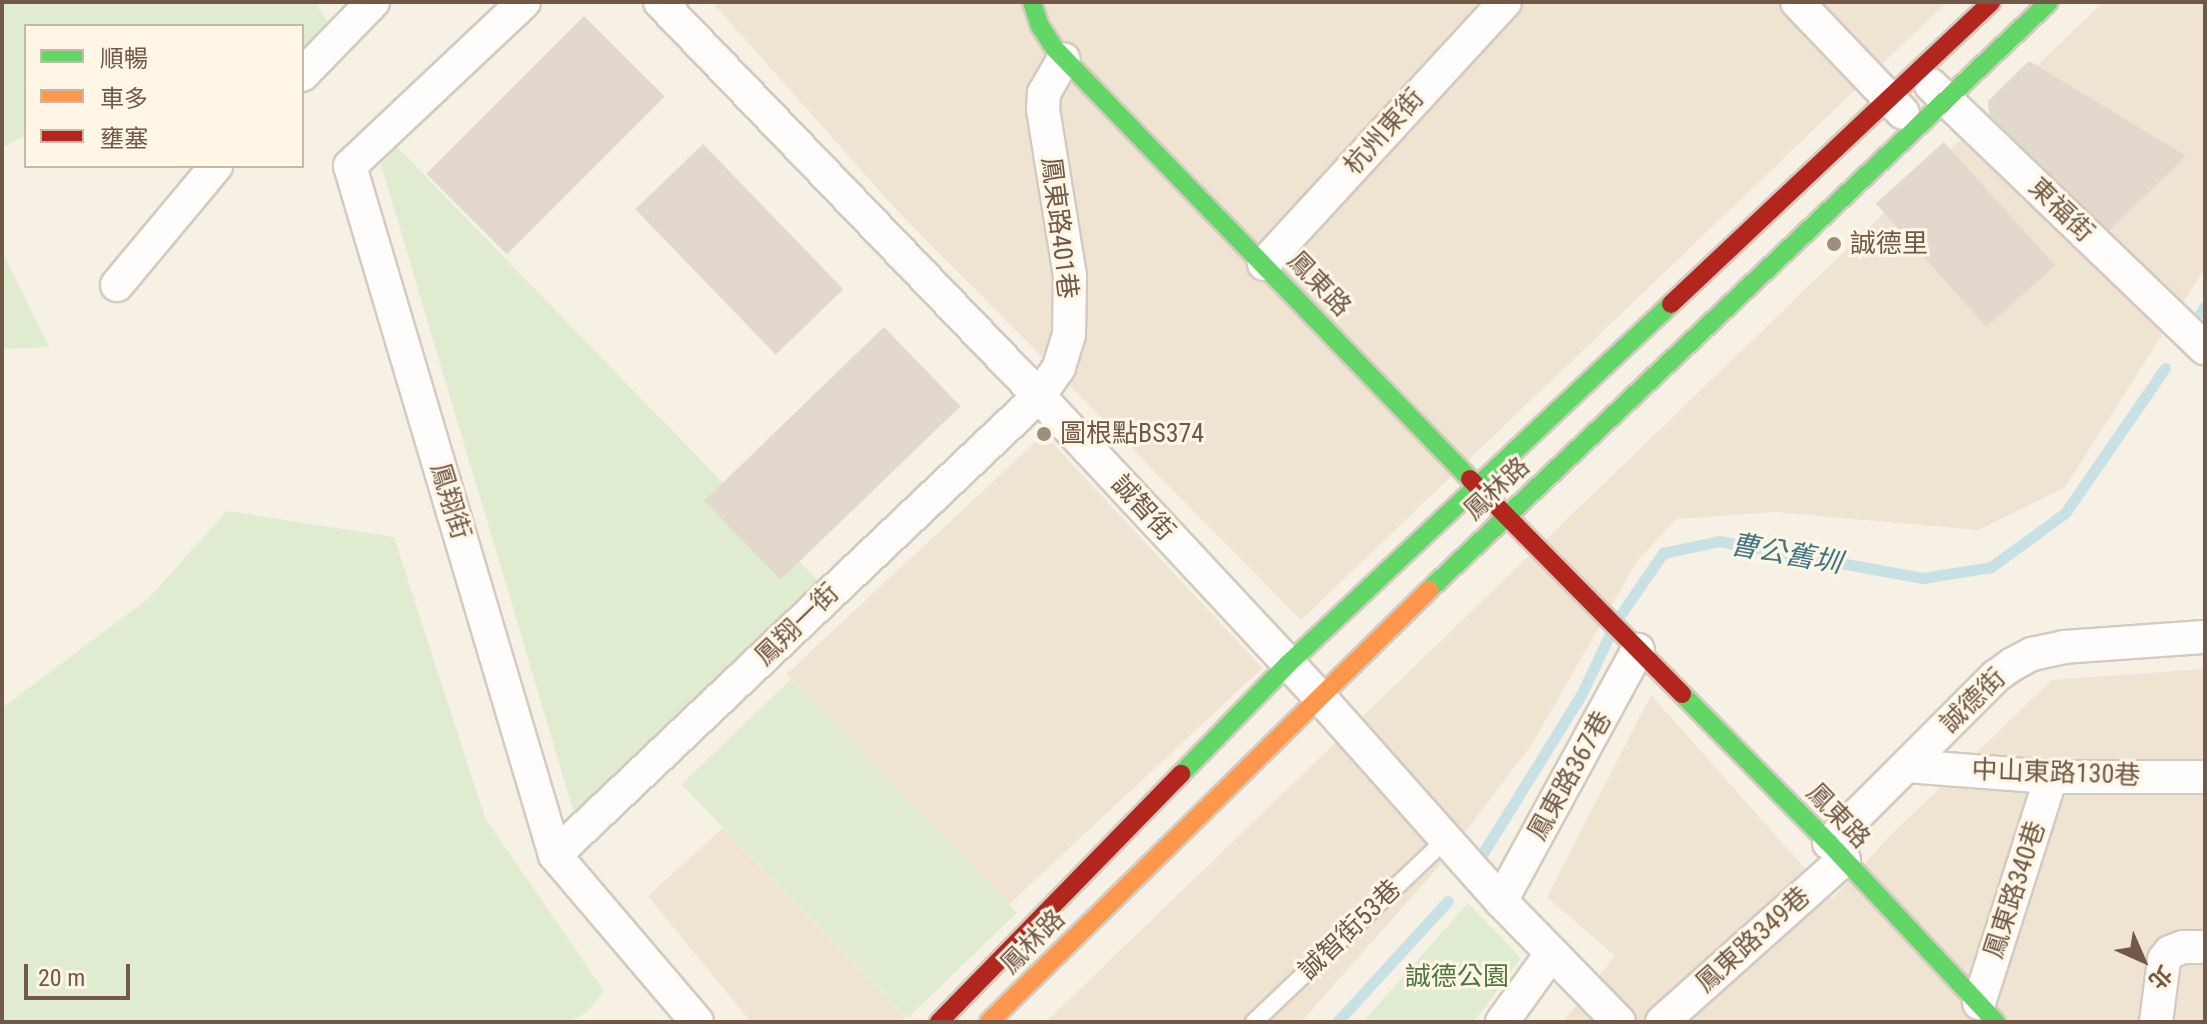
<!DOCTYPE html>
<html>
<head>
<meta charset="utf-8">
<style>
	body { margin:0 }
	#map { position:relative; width:2207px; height:1024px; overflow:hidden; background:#f6f0e5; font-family:"Roboto Condensed","Noto Sans TC",sans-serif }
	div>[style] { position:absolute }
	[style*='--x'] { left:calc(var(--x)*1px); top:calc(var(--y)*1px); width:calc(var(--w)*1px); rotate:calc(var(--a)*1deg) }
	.residential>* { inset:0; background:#efe3d2; transform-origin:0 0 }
	.green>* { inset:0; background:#dfecd0; transform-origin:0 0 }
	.stream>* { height:11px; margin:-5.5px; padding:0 5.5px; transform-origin:5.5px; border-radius:5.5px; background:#c8e1e4 }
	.building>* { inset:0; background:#e2d8cd; transform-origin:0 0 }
	.roads { filter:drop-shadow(2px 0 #d4cbc0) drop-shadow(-2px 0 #d4cbc0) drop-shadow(0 2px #d4cbc0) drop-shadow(0 -2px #d4cbc0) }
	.lane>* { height:16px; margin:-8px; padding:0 8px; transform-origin:8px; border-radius:8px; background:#fefdfb }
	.street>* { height:32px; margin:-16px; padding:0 16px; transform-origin:16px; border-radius:16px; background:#fefdfb }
	.fast>* { height:18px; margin:-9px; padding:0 9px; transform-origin:9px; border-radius:9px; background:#63d668 }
	.slow>* { height:18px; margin:-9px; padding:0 9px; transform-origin:9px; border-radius:9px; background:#ff974d }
	.jam>* { height:18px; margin:-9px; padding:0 9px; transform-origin:9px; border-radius:9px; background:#b3261e }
	.dots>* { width:22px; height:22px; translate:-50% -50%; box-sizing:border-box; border:4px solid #fff6e5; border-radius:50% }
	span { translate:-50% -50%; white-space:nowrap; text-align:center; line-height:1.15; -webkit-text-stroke:6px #fff6e5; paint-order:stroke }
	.street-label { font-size:26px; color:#715847 }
	.poi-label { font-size:26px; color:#715847 }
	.left { translate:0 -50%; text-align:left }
	.park-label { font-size:26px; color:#4d7840 }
	.water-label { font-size:28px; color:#417685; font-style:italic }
	.frame { position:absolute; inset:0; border:4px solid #715847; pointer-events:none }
	.legend { position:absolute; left:24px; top:24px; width:280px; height:144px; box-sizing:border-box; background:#fff6e5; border:2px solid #c6b7a6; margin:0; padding:10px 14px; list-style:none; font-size:24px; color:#715847 }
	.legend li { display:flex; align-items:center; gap:16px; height:40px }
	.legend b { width:40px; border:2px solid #c6b7a6 }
	.north { position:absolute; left:2103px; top:920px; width:80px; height:80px; -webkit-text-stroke:6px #fff6e5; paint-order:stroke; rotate:135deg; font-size:22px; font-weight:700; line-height:32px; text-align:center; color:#715847 }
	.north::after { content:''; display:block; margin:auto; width:28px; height:36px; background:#715847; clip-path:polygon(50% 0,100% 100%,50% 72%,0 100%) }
	.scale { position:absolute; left:24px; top:964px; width:106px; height:36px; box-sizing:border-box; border:4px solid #715847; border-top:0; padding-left:10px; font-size:24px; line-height:28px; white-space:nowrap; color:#715847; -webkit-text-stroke:6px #fff6e5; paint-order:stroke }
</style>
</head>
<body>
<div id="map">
	<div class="residential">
		<div style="clip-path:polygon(712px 2px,1947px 2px,1301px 620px,893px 206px)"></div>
		<div style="clip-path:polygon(2103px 2px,2205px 2px,2205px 268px,2065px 487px,1978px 530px,1776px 512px,1676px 519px,1637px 561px,1532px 744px,1441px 864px,1301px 1022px,1046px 1022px)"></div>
		<div style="left:1044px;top:434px;width:320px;height:352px;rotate:47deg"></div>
		<div style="clip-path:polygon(2205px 669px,2205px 1022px,1563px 1022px,1615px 956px,1547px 897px,1651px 695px,1832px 899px,1890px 836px,2052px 680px)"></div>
		<div style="clip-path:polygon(723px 828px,905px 1017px,899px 1022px,751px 1022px,648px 896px)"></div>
	</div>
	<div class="green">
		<div style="clip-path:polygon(2px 2px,315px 2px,329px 24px,302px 51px,302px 26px,26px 26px,26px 135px,2px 148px)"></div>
		<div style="clip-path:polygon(397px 147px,822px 585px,575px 816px,381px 165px)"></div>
		<div style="clip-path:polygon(2px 251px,49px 347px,2px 349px)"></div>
		<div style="clip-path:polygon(227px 511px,394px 537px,485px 818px,604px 991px,586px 1013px,568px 1022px,2px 1022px,2px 708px,148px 599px)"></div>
		<div style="left:791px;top:679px;width:325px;height:152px;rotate:46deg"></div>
		<div style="clip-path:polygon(1468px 903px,1521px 958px,1474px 1022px,1363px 1022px)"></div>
	</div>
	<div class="stream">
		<div style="--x:2201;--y:312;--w:7;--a:-56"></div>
		<div style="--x:1619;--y:617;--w:78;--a:-55.5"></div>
		<div style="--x:1663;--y:553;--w:57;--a:-12.1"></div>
		<div style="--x:1719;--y:541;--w:207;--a:10.3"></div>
		<div style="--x:1923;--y:578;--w:69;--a:-9.2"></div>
		<div style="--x:1991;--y:567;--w:92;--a:-36.1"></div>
		<div style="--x:2065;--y:513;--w:176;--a:-55.4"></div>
		<div style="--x:1483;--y:853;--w:186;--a:-58.2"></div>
		<div style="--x:1581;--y:695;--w:65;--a:-64.6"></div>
		<div style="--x:1337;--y:1022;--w:164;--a:-47.5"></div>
	</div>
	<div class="building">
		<div style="left:584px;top:16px;width:114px;height:223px;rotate:45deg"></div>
		<div style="clip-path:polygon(2029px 61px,2186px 156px,2102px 238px,1991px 131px,1988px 101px)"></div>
		<div style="left:1944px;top:142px;width:166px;height:92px;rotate:48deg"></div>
		<div style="left:703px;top:144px;width:202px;height:94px;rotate:46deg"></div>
		<div style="left:884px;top:327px;width:110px;height:250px;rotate:46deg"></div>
	</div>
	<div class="roads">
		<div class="lane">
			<div style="--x:1254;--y:1022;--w:265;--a:-43.6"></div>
		</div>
		<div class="street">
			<div style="--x:524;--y:2;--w:239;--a:136.7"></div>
			<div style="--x:350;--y:166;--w:719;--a:73.43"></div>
			<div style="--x:555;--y:855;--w:219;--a:49.6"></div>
			<div style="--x:660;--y:2;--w:547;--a:46.11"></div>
			<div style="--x:1039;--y:396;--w:409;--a:47"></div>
			<div style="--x:1318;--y:695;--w:276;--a:48.4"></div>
			<div style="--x:1501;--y:901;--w:169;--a:45.7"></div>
			<div style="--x:1797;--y:2;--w:153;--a:46.3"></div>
			<div style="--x:302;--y:75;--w:102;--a:-45.8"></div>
			<div style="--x:1931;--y:85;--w:380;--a:43.9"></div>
			<div style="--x:1264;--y:264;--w:356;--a:-47.4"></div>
			<div style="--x:117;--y:285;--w:155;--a:-50.2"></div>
			<div style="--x:1907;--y:766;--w:144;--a:4.4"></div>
			<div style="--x:2051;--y:777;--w:154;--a:0"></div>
			<div style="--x:1829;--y:843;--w:236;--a:-45"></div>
			<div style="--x:1996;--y:676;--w:21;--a:-35"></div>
			<div style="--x:2013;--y:664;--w:21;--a:-28"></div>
			<div style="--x:2032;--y:654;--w:33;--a:-12"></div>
			<div style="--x:2064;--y:647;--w:141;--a:-4.1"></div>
			<div style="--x:555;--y:855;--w:667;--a:-43.48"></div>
			<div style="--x:1039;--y:396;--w:35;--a:-55"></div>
			<div style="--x:1059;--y:367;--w:34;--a:-73"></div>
			<div style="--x:1069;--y:335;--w:59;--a:-89"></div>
			<div style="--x:1070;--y:276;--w:168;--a:-99.2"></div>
			<div style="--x:1043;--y:110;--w:17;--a:-87"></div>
			<div style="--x:1044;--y:93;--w:39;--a:-60"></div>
			<div style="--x:1501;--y:901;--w:286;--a:-61.4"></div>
			<div style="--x:1979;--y:1003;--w:237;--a:-72.3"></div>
			<div style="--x:1502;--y:1022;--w:85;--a:-54.1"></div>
			<div style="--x:1662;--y:1022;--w:244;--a:-41.8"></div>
			<div style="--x:2156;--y:1022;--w:63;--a:-82.6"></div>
			<div style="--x:2164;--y:960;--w:10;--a:-53"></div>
			<div style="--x:2170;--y:952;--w:14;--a:-21"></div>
			<div style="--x:2183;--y:947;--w:22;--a:0"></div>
		</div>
		<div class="fast">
			<div style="--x:1032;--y:2;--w:25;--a:72"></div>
			<div style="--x:1040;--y:26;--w:27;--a:57"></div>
			<div style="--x:1055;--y:49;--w:598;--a:46.02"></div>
			<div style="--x:1429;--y:590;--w:854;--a:-43.48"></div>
			<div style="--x:1682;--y:694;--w:209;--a:45.4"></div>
			<div style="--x:1829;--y:843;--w:245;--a:47"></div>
			<div style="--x:1181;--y:774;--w:153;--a:-45.8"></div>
			<div style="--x:1288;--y:664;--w:526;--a:-43.23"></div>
		</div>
		<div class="slow">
			<div style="--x:989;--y:1022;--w:617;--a:-44.47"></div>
		</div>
		<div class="jam">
			<div style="--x:1671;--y:304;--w:440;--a:-43.3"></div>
			<div style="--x:1470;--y:479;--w:302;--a:45.4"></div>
			<div style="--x:939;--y:1022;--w:347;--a:-45.7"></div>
		</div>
	</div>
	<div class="dots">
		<div style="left:1834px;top:244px;background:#a08d7e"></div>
		<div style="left:1044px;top:434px;background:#a08d7e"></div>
	</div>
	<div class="street-label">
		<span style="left:1384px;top:132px;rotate:-48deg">杭州東街</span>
		<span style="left:2061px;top:210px;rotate:44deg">東福街</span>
		<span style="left:1059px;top:228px;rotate:83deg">鳳東路401巷</span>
		<span style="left:1319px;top:284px;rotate:46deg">鳳東路</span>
		<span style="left:1497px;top:489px;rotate:-43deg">鳳林路</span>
		<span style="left:450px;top:501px;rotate:73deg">鳳翔街</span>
		<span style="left:1143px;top:508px;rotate:47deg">誠智街</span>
		<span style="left:797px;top:625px;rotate:-44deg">鳳翔一街</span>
		<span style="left:1973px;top:701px;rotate:-44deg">誠德街</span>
		<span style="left:2056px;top:773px;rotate:2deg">中山東路130巷</span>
		<span style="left:1570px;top:776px;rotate:-61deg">鳳東路367巷</span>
		<span style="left:1838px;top:816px;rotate:46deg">鳳東路</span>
		<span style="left:2015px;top:890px;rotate:-72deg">鳳東路340巷</span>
		<span style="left:1350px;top:930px;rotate:-44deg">誠智街53巷</span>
		<span style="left:1753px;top:940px;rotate:-42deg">鳳東路349巷</span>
		<span style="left:1033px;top:942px;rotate:-45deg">鳳林路</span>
	</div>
	<div class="poi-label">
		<span class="left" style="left:1850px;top:244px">誠德里</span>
		<span class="left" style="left:1060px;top:434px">圖根點BS374</span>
	</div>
	<div class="park-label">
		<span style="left:1457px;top:977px">誠德公園</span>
	</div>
	<div class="water-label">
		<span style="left:1786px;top:554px;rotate:10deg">曹公舊圳</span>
	</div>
	<div class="frame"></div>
	<ul class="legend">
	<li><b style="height:10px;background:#63d668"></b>順暢</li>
	<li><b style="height:10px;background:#ff974d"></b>車多</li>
	<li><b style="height:10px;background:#b3261e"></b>壅塞</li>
	</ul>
	<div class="north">北</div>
	<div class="scale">20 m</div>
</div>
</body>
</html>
